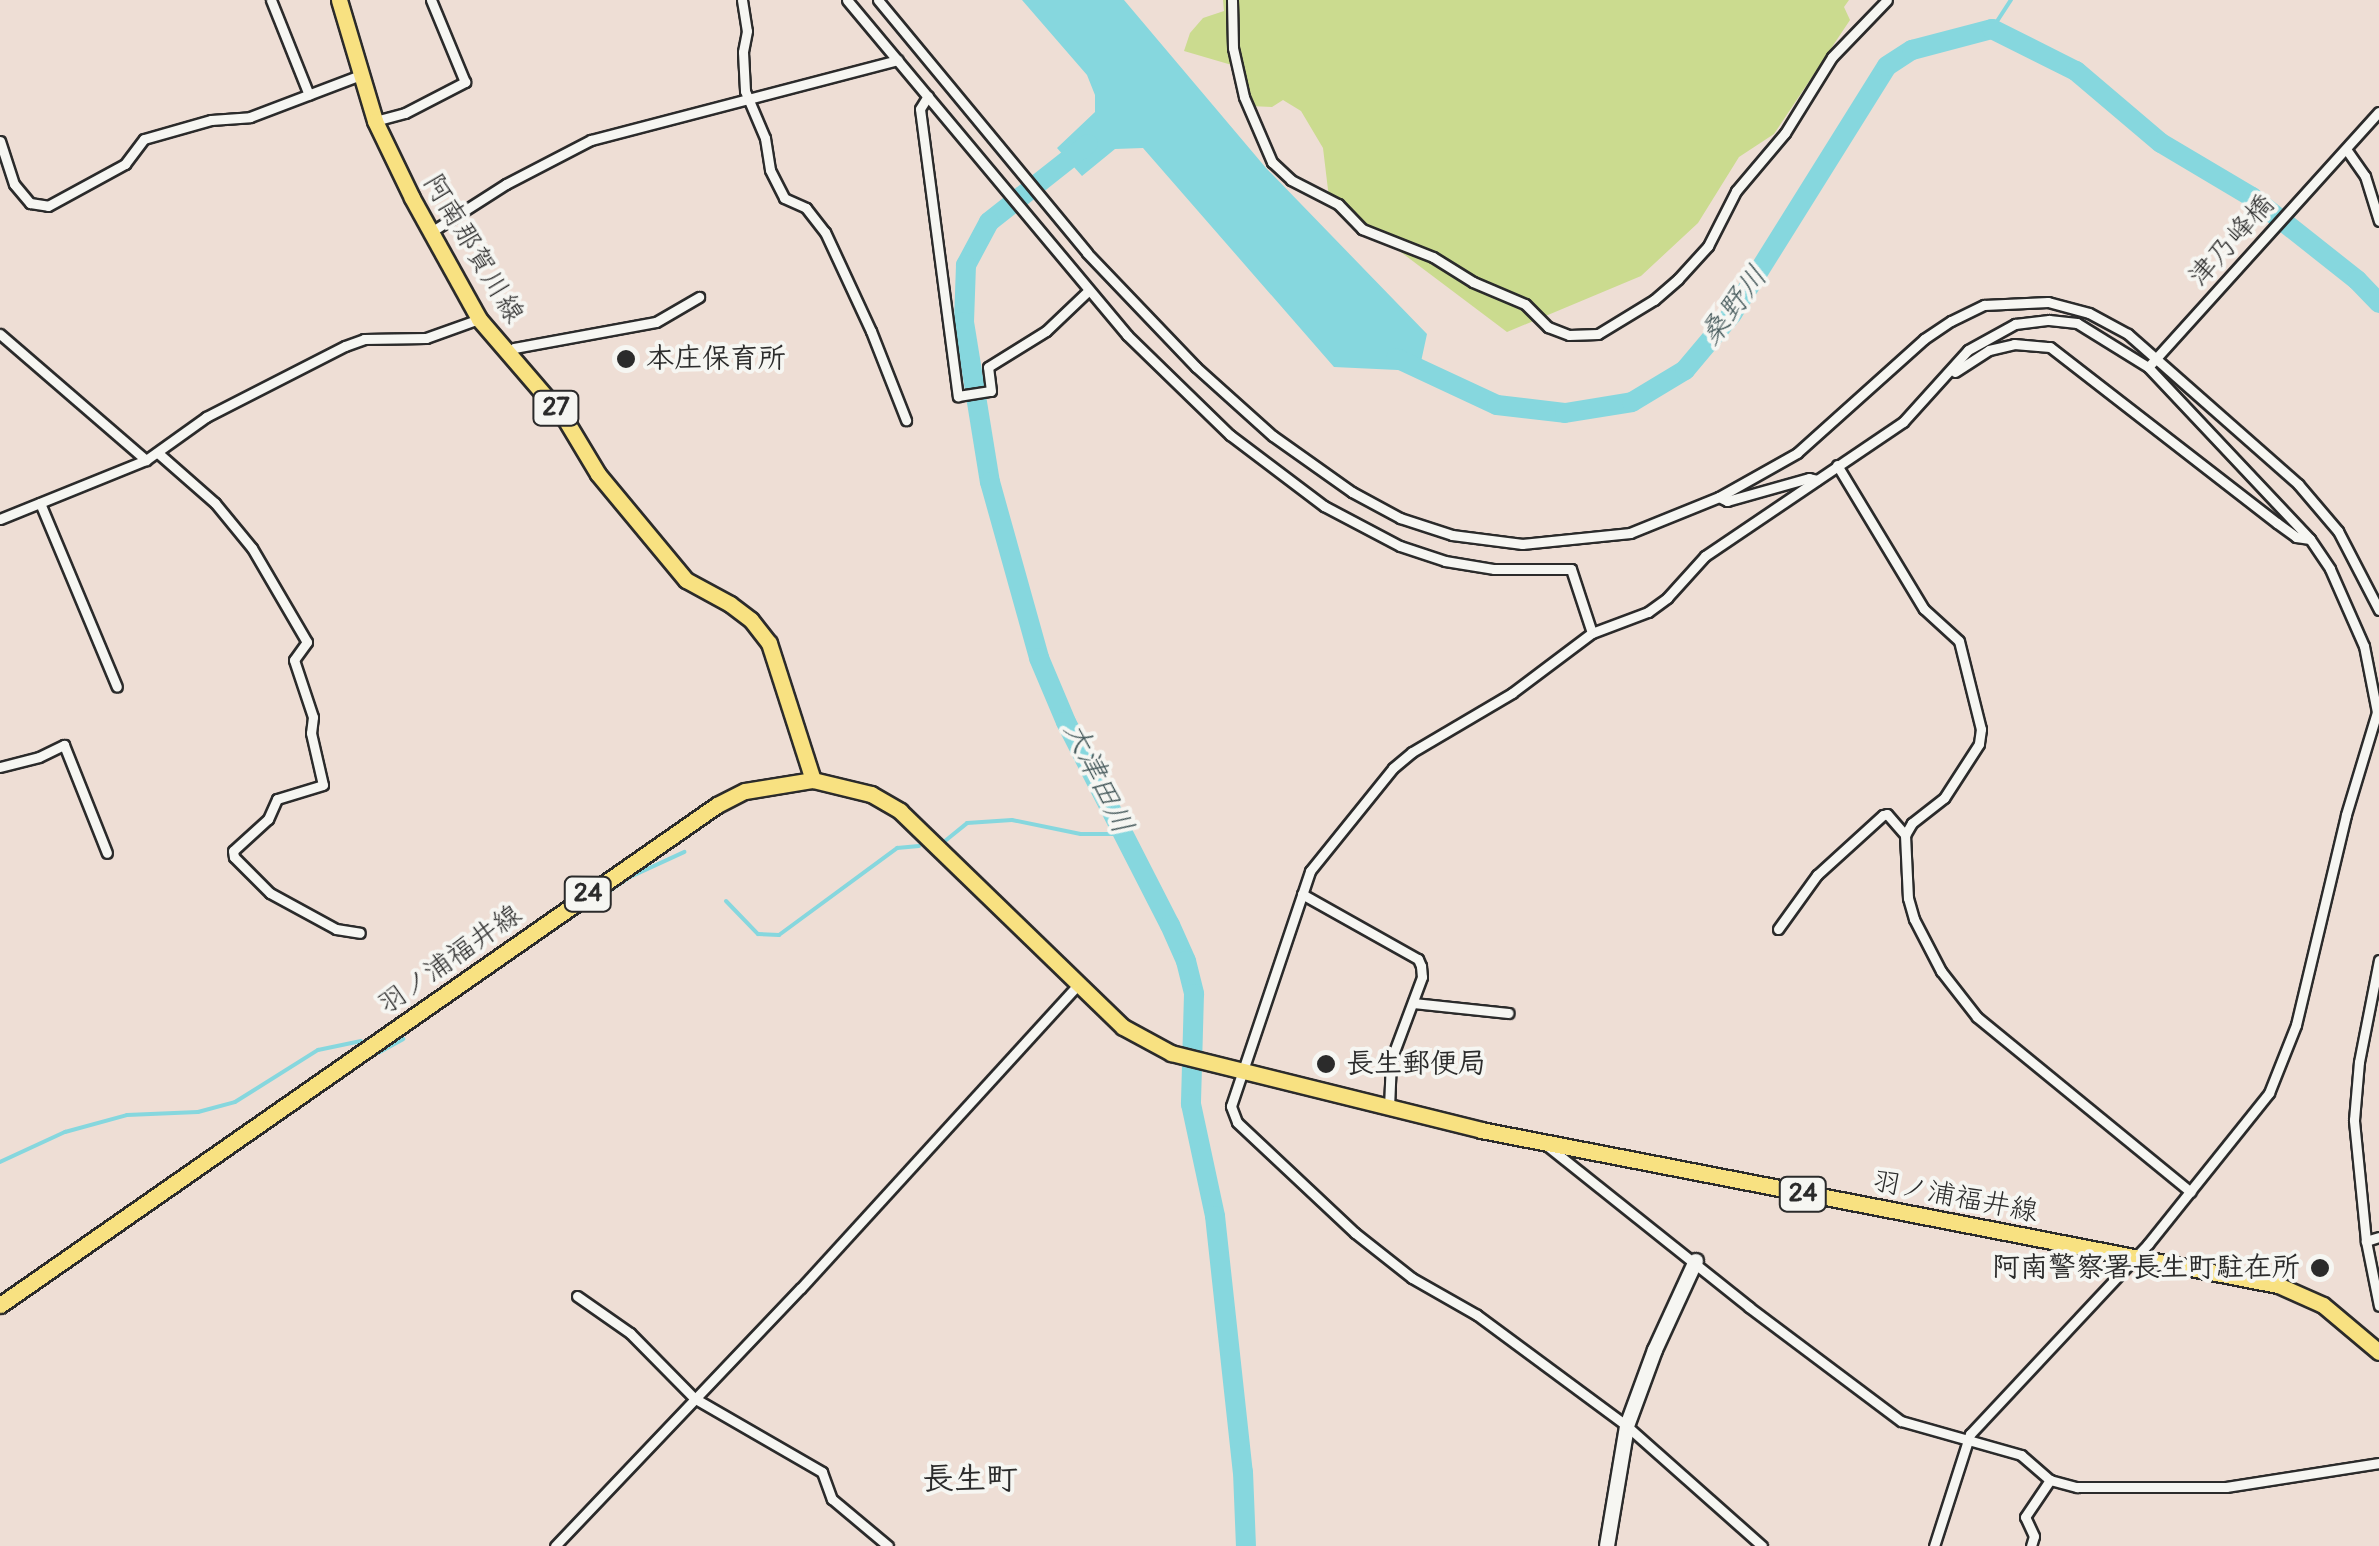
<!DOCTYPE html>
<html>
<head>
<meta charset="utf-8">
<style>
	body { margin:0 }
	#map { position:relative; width:2379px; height:1546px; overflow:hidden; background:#eeded5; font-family:Pangolin,"Klee One",sans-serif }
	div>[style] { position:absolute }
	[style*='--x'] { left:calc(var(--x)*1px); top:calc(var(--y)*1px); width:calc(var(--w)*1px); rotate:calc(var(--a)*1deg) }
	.green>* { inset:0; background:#cbdb8f }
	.water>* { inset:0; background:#86d7de }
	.stream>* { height:4px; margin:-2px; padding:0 2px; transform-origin:2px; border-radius:2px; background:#86d7de }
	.river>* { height:20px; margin:-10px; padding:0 10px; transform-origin:10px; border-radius:10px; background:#86d7de }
	.roads { filter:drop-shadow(2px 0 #2b2b2b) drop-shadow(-2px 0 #2b2b2b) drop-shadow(0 2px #2b2b2b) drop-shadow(0 -2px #2b2b2b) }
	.street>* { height:9px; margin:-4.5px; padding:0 4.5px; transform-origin:4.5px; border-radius:4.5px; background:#f6f6f2 }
	.secondary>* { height:14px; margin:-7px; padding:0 7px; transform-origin:7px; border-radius:7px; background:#f6f6f2 }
	.primary>* { height:15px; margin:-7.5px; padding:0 7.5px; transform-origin:7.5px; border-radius:7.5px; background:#f8e181 }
	.dots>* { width:28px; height:28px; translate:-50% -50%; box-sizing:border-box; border:5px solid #f6f6f2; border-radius:50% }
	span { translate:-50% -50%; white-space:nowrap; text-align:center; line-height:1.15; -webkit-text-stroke:8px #f6f6f2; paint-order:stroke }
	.shield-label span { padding:2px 8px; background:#f6f6f2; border:2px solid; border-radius:8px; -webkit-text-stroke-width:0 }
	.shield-label { font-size:25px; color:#2b2b2b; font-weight:700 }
	.street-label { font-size:28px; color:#2b2b2b }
	.poi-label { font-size:28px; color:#2b2b2b; font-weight:700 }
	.left { translate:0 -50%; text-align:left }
	.right { translate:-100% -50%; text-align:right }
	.water-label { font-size:30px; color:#425658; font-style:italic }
	.quarter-label { font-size:32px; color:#2b2b2b; font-weight:700 }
</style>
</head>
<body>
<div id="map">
	<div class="green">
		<div style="clip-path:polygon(1223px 0,1849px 0,1844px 7px,1850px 20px,1774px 134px,1739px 157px,1698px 223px,1641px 276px,1507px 332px,1329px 198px,1323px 148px,1301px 111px,1283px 100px,1272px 107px,1250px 106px,1242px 68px,1184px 51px,1190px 33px,1203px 18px,1224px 11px)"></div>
	</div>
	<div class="water">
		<div style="clip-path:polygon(1022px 0,1124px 0,1266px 168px,1427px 334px,1419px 371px,1334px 367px,1143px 148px,1115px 149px,1082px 176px,1057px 148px,1095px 112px,1095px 95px,1087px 75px)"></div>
	</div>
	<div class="stream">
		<div style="--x:1992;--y:29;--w:35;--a:-57"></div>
		<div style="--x:945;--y:841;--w:28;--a:-39"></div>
		<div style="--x:967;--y:823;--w:45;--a:-3.8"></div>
		<div style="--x:1012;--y:820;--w:70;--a:11.5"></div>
		<div style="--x:1081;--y:834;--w:42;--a:0"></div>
		<div style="--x:726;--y:901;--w:46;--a:45.9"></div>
		<div style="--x:758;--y:934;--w:21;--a:3"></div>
		<div style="--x:779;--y:935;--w:147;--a:-36.4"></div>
		<div style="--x:897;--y:848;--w:22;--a:-5"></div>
		<div style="--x:451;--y:1000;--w:217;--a:-34.5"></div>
		<div style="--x:630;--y:877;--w:60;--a:-24.8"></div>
		<div style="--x:378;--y:1053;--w:29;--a:-29"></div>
		<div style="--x:0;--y:1162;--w:72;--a:-24.8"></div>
		<div style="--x:65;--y:1132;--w:64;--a:-15.3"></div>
		<div style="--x:127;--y:1115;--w:71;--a:-2.4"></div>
		<div style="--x:198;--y:1112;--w:38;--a:-15"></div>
		<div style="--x:235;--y:1102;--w:98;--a:-32.1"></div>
		<div style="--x:318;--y:1050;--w:44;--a:-11.8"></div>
	</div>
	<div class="river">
		<div style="--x:1088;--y:144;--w:126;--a:141.8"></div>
		<div style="--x:989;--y:222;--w:49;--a:118.1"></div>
		<div style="--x:966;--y:265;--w:57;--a:92"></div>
		<div style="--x:964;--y:322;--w:162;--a:80.8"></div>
		<div style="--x:990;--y:482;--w:183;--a:74.4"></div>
		<div style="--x:1039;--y:658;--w:69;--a:67.1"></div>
		<div style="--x:1066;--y:722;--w:228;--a:62.9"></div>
		<div style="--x:1170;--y:925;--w:39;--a:66"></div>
		<div style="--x:1186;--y:961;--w:34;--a:76"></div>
		<div style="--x:1194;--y:994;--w:110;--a:91.6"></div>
		<div style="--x:1191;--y:1104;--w:115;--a:77.9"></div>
		<div style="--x:1215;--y:1216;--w:258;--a:83.8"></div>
		<div style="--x:1243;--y:1472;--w:74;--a:87.7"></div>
		<div style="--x:1396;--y:358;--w:111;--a:25"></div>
		<div style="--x:1497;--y:405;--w:68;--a:6.7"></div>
		<div style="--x:1565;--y:413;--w:68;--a:-9.3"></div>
		<div style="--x:1632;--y:402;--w:62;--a:-31.1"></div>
		<div style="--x:1685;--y:370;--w:73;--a:-50"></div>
		<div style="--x:1732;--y:314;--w:292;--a:-58"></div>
		<div style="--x:1887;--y:66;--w:30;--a:-33"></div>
		<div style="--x:1912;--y:50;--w:83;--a:-14.7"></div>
		<div style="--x:1992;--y:29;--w:94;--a:26.6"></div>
		<div style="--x:2076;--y:71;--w:111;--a:40.3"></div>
		<div style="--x:2161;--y:143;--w:106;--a:30.7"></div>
		<div style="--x:2252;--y:197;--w:134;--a:38.3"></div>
		<div style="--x:2357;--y:280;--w:32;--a:46"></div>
	</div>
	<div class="roads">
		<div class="street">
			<div style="--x:271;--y:0;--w:102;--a:68.2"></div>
			<div style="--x:742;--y:0;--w:31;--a:81"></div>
			<div style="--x:747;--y:31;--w:21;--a:101"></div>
			<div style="--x:743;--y:52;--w:39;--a:87"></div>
			<div style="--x:745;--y:91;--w:51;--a:66.9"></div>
			<div style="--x:765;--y:138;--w:32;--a:81"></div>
			<div style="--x:770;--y:170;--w:31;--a:63"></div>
			<div style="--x:784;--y:198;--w:24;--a:24"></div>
			<div style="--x:806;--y:208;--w:31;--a:52"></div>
			<div style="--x:825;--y:232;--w:109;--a:65.1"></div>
			<div style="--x:871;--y:331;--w:96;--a:68.5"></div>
			<div style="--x:847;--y:0;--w:437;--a:50.1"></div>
			<div style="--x:1127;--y:335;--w:144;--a:44.2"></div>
			<div style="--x:1230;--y:435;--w:118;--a:37.1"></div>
			<div style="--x:1324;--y:506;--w:86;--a:27.8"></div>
			<div style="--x:1400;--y:546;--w:47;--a:18.4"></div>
			<div style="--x:1445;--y:561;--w:50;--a:9.3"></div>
			<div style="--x:1494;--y:569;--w:77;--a:0"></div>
			<div style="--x:1571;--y:569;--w:67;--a:71.8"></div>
			<div style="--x:878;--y:0;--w:328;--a:50.4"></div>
			<div style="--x:1087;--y:253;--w:158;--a:46.3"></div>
			<div style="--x:1196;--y:367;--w:103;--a:41.9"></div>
			<div style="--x:1273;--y:436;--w:97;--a:35.3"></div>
			<div style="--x:1352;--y:492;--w:55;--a:28.4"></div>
			<div style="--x:1400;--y:518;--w:55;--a:18.1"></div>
			<div style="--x:1452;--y:535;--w:71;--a:7.3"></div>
			<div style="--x:1522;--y:544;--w:109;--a:-5.8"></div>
			<div style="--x:1630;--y:533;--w:96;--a:-22"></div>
			<div style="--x:1719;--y:497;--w:90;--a:-29.4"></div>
			<div style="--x:1797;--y:453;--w:171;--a:-41.9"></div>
			<div style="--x:1924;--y:339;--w:32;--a:-34"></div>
			<div style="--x:1951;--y:321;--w:37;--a:-26"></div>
			<div style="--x:1984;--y:305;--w:64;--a:-2.7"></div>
			<div style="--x:2048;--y:302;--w:42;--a:15"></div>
			<div style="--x:2089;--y:313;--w:44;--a:28.3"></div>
			<div style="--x:2128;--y:334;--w:227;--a:41.4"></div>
			<div style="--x:2298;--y:484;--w:62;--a:49.6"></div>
			<div style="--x:2338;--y:531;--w:89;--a:62.6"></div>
			<div style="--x:1232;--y:0;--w:48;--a:88.8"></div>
			<div style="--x:1233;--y:48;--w:50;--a:77.3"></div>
			<div style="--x:1244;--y:97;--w:71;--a:66.7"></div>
			<div style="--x:1272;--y:162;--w:26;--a:43"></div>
			<div style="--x:1291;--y:180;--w:53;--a:27.1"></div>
			<div style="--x:1338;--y:204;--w:35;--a:46"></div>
			<div style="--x:1362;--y:229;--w:76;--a:21.5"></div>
			<div style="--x:1433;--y:257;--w:47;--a:32"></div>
			<div style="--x:1473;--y:282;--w:56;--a:22.9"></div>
			<div style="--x:1525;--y:304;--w:33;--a:45"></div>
			<div style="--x:1548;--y:327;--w:22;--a:21"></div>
			<div style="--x:1569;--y:335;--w:29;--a:-2"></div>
			<div style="--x:1598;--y:334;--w:66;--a:-31.3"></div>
			<div style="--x:1654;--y:300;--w:32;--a:-41"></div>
			<div style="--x:1678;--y:279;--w:45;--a:-47.7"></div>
			<div style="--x:1708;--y:246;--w:62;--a:-63"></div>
			<div style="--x:1736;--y:191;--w:76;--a:-49.8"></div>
			<div style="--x:1785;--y:133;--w:89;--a:-58.3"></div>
			<div style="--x:1832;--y:57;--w:79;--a:-46"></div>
			<div style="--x:928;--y:96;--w:15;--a:122"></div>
			<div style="--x:920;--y:109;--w:290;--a:82.5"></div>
			<div style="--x:958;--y:396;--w:33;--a:-9"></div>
			<div style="--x:991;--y:391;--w:24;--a:-97"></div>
			<div style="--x:988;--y:367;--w:68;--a:-31.8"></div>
			<div style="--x:1046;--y:331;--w:58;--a:-43.6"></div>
			<div style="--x:375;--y:121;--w:31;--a:-15"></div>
			<div style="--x:405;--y:113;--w:68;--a:-27.3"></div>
			<div style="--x:465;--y:82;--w:89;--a:-112.5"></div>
			<div style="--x:0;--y:141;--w:45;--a:72"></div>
			<div style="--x:14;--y:184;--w:25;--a:50"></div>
			<div style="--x:30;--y:203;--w:18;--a:9"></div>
			<div style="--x:48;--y:206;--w:88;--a:-28.6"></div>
			<div style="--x:125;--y:164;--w:31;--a:-53"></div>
			<div style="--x:144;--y:139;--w:70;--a:-15.8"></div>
			<div style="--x:211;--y:120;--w:39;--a:-4"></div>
			<div style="--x:250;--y:117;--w:121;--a:-20.8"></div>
			<div style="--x:2346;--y:149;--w:33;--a:55"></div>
			<div style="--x:2365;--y:176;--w:47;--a:72.7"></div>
			<div style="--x:431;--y:232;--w:89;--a:-32.6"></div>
			<div style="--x:506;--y:184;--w:96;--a:-27.4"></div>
			<div style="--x:591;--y:140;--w:317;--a:-14.6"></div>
			<div style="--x:0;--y:334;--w:193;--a:40.8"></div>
			<div style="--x:508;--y:354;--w:8;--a:-45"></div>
			<div style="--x:514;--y:348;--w:144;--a:-10.4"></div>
			<div style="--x:656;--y:322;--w:50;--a:-30.2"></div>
			<div style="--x:2150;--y:365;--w:341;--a:-47.9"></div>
			<div style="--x:1955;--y:372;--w:40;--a:-32.9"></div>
			<div style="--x:1989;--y:350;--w:26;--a:-13"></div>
			<div style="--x:2014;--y:344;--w:36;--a:5"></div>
			<div style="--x:2050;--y:347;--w:287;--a:37.8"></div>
			<div style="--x:2277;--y:523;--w:24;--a:36"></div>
			<div style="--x:2296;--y:537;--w:14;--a:8"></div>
			<div style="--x:158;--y:453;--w:76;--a:41.3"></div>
			<div style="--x:215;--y:503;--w:58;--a:50.6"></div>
			<div style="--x:252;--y:548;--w:109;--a:59.7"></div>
			<div style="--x:307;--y:642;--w:22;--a:126"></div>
			<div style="--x:294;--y:660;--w:60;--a:71.6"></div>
			<div style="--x:313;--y:717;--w:16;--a:97"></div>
			<div style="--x:311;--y:733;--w:53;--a:77"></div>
			<div style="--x:323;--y:785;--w:48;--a:163.1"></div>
			<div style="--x:277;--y:799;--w:22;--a:114"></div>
			<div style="--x:268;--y:819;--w:47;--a:137.6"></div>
			<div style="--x:233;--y:851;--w:6;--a:81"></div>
			<div style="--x:234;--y:857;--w:51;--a:45"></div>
			<div style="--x:270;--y:893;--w:75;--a:28.6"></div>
			<div style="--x:336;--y:929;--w:24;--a:9"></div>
			<div style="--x:1837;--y:465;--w:168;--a:58.9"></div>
			<div style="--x:1924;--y:609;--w:47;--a:42.4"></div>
			<div style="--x:1959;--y:641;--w:91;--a:76"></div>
			<div style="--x:1981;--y:729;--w:15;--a:98"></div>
			<div style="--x:1979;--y:744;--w:64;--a:122.9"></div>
			<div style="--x:1944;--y:798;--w:41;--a:142"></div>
			<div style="--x:1912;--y:823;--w:14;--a:120"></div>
			<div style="--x:1905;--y:835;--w:63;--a:87.3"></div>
			<div style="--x:1908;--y:898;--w:22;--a:74"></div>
			<div style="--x:1914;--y:919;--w:59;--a:62.6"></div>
			<div style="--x:1941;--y:971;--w:58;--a:52"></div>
			<div style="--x:1977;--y:1017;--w:276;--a:39.3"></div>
			<div style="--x:1719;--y:497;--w:9;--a:27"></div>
			<div style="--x:1727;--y:501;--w:85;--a:-15.7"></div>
			<div style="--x:1809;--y:478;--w:8;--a:14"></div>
			<div style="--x:40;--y:503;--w:199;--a:67.3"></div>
			<div style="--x:0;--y:519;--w:157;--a:-22"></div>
			<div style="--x:146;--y:460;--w:74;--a:-35.6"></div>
			<div style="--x:206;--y:417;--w:156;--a:-27.1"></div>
			<div style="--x:345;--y:346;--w:20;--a:-20"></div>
			<div style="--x:364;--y:339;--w:62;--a:-0.9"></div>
			<div style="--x:426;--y:338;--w:56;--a:-19.7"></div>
			<div style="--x:0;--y:767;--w:40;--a:-14.4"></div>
			<div style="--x:39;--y:757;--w:28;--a:-26"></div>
			<div style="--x:64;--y:745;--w:116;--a:68.3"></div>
			<div style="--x:1302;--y:894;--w:133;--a:29.3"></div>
			<div style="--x:1418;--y:959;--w:8;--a:67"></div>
			<div style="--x:1421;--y:966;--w:11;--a:85"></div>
			<div style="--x:1422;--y:977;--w:89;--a:110.5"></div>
			<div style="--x:1391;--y:1060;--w:48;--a:92.4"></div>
			<div style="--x:1778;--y:929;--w:67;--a:-54.2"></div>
			<div style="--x:1817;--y:875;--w:89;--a:-42.3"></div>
			<div style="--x:1883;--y:815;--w:4;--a:-14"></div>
			<div style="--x:1887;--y:814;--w:28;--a:49"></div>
			<div style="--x:1413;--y:1003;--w:96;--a:6"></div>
			<div style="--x:1545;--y:1144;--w:261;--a:38.6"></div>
			<div style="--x:1749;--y:1307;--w:190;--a:36.9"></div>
			<div style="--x:1901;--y:1421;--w:125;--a:15.8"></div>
			<div style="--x:2021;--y:1455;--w:38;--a:41"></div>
			<div style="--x:2050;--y:1480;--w:28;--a:15"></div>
			<div style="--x:2077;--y:1487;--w:149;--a:0"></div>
			<div style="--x:2226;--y:1487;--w:155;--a:-8.9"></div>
			<div style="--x:2379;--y:1237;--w:14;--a:163"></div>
			<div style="--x:2366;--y:1241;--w:66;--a:78.7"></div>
			<div style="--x:2366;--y:1241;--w:122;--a:-95.7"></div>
			<div style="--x:2354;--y:1120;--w:58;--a:-85.1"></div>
			<div style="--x:2359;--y:1062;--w:104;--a:-78.9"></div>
			<div style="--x:577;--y:1296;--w:65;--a:34.9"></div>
			<div style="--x:630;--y:1333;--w:91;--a:45.4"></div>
			<div style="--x:694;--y:1398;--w:148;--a:30"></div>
			<div style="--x:822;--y:1472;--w:29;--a:70"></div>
			<div style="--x:832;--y:1499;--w:73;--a:40"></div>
			<div style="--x:555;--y:1546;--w:356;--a:-46.4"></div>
			<div style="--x:801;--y:1288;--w:411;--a:-47.6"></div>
			<div style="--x:1762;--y:1546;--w:181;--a:-138.4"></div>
			<div style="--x:1627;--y:1426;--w:187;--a:-143.5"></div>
			<div style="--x:1477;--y:1315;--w:75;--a:-150.4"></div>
			<div style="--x:1412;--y:1278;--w:73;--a:-141.7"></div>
			<div style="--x:1355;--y:1233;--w:162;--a:-136.8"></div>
			<div style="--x:1237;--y:1122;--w:17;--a:-111"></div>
			<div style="--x:1231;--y:1106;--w:248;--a:-71.4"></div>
			<div style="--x:1310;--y:871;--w:132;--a:-51.1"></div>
			<div style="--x:1393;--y:768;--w:25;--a:-40"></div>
			<div style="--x:1412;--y:752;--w:116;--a:-30.5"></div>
			<div style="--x:1512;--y:693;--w:100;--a:-36.9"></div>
			<div style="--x:1592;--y:633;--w:60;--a:-20.6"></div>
			<div style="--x:1648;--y:612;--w:24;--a:-36"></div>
			<div style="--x:1667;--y:598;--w:57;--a:-47.9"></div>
			<div style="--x:1705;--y:556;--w:239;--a:-34.1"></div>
			<div style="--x:1903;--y:422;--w:97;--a:-47.9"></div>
			<div style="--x:1968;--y:350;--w:54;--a:-29"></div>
			<div style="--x:2015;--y:324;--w:34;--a:-7"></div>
			<div style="--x:2049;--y:320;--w:28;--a:6"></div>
			<div style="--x:2077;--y:323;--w:84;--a:31.8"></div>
			<div style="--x:2148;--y:367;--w:236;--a:46.7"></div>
			<div style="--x:2310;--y:539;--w:36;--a:56"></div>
			<div style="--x:2330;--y:569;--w:84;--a:66.2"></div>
			<div style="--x:2364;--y:646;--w:67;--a:78.9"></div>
			<div style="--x:2377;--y:712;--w:108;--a:106.8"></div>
			<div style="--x:2346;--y:815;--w:216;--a:103.4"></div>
			<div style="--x:2296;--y:1025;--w:73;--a:111.7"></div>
			<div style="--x:2269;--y:1093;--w:193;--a:128.7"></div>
			<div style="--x:2148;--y:1244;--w:260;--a:133.1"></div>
			<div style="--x:1970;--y:1434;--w:118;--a:107.8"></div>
			<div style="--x:2031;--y:1546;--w:10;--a:-73"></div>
			<div style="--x:2034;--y:1536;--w:21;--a:-115"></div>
			<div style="--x:2025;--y:1517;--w:45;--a:-56"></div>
		</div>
		<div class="secondary">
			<div style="--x:1607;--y:1546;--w:122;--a:-80.5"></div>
			<div style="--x:1627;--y:1426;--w:81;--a:-69.8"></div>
			<div style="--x:1655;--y:1350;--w:98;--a:-65.3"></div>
		</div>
		<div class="primary">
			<div style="--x:339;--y:0;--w:126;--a:73.4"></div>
			<div style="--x:375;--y:121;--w:85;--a:64.3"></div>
			<div style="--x:412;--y:198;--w:138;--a:61"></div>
			<div style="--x:479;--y:319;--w:132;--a:49.3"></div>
			<div style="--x:565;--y:419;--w:64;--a:59"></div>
			<div style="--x:598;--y:474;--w:138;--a:50.3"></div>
			<div style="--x:686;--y:580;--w:50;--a:28.6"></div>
			<div style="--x:730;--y:604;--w:26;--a:37"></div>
			<div style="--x:751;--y:620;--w:29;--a:52"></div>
			<div style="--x:769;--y:643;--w:144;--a:72.2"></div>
			<div style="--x:0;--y:1305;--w:874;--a:-34.89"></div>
			<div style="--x:717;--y:805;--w:31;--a:-27"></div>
			<div style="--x:745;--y:791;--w:69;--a:-9.2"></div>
			<div style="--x:813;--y:780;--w:60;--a:13.6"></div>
			<div style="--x:871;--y:794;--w:34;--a:30"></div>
			<div style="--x:900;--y:811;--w:310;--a:44.1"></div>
			<div style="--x:1123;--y:1027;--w:55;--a:28.4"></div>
			<div style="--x:1171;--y:1053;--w:319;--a:13.9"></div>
			<div style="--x:1481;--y:1130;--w:812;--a:11.01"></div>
			<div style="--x:2278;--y:1285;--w:49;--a:24"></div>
			<div style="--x:2323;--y:1305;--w:73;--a:40"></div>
		</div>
	</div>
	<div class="dots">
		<div style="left:626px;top:359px;background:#2b2b2b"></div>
		<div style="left:1326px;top:1064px;background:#2b2b2b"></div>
		<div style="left:2320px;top:1268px;background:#2b2b2b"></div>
	</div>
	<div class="shield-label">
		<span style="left:556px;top:408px">27</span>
		<span style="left:588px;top:894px">24</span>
		<span style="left:1803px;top:1194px">24</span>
	</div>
	<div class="street-label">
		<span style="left:2232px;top:241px;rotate:-48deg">津乃峰橋</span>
		<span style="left:473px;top:249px;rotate:59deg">阿南那賀川線</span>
		<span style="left:450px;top:960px;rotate:-35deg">羽ノ浦福井線</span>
		<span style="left:1955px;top:1197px;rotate:11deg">羽ノ浦福井線</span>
	</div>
	<div class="poi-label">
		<span class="left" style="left:646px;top:359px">本庄保育所</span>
		<span class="left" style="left:1346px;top:1064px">長生郵便局</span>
		<span class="right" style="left:2300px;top:1268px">阿南警察署長生町駐在所</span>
	</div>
	<div class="water-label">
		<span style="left:1734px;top:306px;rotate:-53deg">桑野川</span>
		<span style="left:1098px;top:778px;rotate:64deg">大津田川</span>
	</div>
	<div class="quarter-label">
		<span style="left:970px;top:1479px">長生町</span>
	</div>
</div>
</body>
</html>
